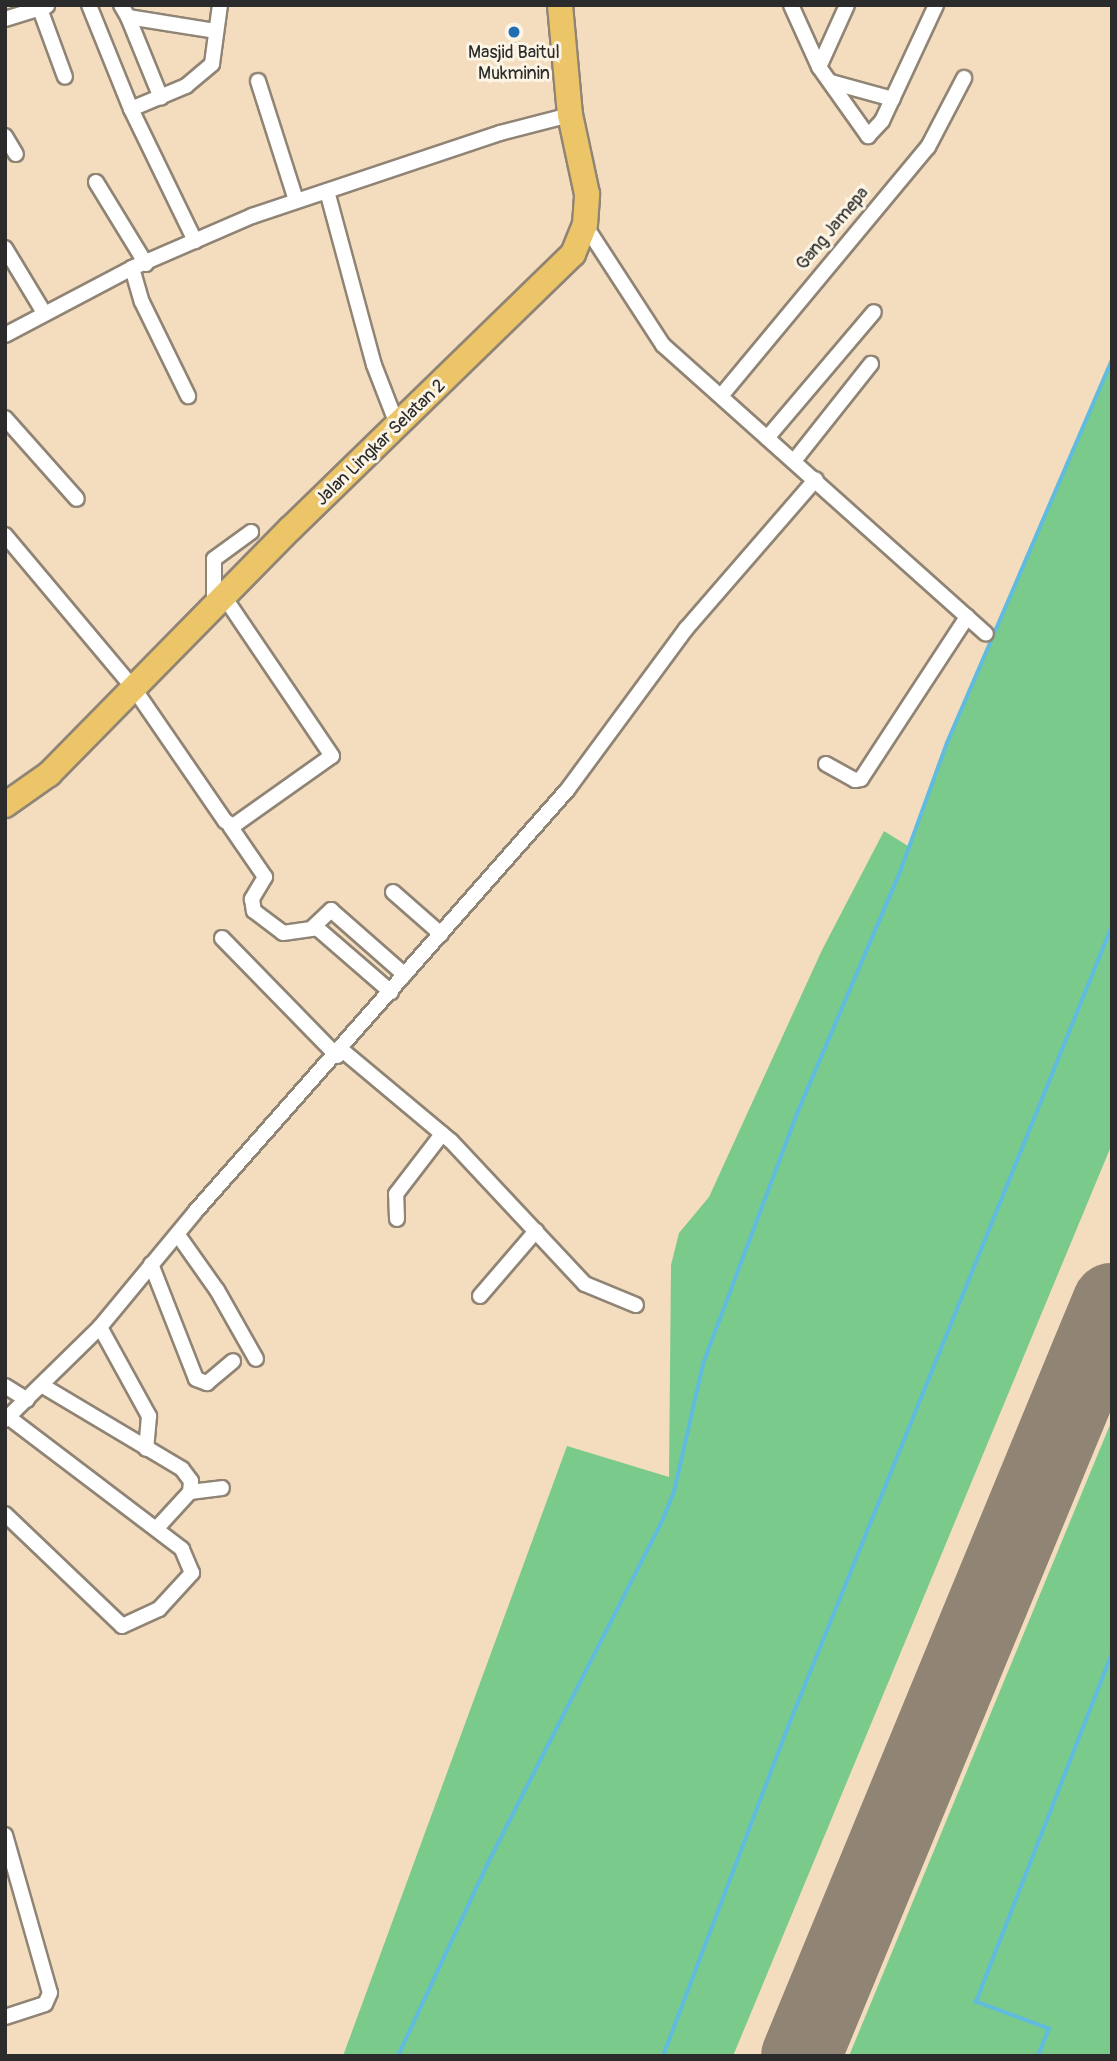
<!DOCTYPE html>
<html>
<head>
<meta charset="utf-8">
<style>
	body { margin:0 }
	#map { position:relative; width:1117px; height:2061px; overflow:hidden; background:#f4ddbf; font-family:Pangolin,sans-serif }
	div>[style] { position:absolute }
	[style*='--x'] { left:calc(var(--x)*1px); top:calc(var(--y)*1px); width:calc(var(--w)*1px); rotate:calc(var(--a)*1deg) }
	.green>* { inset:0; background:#7aca8b }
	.stream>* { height:3.5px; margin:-1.75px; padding:0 1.75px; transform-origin:1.75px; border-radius:1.75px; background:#60bbde }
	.runway>* { height:80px; margin:-40px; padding:0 40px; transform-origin:40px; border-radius:40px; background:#908475 }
	.roads { filter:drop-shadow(2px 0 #908475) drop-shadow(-2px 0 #908475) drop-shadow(0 2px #908475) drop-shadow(0 -2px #908475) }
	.minor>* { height:14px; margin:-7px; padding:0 7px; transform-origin:7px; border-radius:7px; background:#fff }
	.trunk>* { height:24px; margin:-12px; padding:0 12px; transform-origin:12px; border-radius:12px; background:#edc569 }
	.dots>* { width:19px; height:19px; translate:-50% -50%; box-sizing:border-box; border:4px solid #fcf5e5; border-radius:50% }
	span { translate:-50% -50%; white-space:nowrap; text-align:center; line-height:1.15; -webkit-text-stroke:6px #fcf5e5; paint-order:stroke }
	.poi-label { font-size:18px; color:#2b2b2b }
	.street-label { font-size:18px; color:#2b2b2b }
	.frame { position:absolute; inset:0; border:7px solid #2b2b2b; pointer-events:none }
</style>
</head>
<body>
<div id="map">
	<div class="green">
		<div style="clip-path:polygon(1112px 359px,1112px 1144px,733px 2056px,343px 2056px,567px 1446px,669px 1477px,671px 1265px,679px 1233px,709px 1197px,822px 950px,884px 831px,908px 846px,947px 743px)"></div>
		<div style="clip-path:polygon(1112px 1420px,1112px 2056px,849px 2056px)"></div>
	</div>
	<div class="stream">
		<div style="--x:398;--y:2056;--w:215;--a:-65"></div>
		<div style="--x:489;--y:1861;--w:378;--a:-63"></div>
		<div style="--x:661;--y:1524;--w:35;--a:-68"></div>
		<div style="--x:674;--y:1492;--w:131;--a:-77.2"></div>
		<div style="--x:703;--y:1364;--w:265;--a:-69.4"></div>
		<div style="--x:796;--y:1116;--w:265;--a:-66.9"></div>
		<div style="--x:900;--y:872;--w:137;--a:-70"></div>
		<div style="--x:947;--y:743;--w:418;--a:-66.7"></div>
		<div style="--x:663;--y:2056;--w:352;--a:-69.2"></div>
		<div style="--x:788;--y:1727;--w:864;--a:-67.98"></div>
		<div style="--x:1038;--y:2056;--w:29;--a:-68"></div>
		<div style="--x:1049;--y:2029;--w:78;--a:-159.7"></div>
		<div style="--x:976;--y:2002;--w:374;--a:-68.7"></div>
	</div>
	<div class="runway">
		<div style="--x:801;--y:2056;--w:815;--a:-67.56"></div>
	</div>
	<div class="roads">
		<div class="minor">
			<div style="--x:89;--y:5;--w:112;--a:68"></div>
			<div style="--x:131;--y:109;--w:147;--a:64.1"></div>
			<div style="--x:121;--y:5;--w:14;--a:60"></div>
			<div style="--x:128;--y:17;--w:88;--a:9.1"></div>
			<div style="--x:791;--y:5;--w:68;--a:65.7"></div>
			<div style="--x:819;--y:67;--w:85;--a:54.6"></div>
			<div style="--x:868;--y:136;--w:21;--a:-47"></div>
			<div style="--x:882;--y:121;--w:128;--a:-65"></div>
			<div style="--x:40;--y:9;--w:72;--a:69.8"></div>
			<div style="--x:128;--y:17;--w:87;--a:67.8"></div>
			<div style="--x:5;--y:19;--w:44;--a:-17.2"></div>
			<div style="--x:819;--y:67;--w:68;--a:-65.7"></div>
			<div style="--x:258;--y:81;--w:125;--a:72.3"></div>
			<div style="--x:831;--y:82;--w:64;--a:15.3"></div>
			<div style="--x:131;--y:109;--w:60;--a:-22.7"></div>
			<div style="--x:186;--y:86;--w:34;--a:-40"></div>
			<div style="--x:212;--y:64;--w:60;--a:-82.3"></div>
			<div style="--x:5;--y:136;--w:21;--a:59"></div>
			<div style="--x:96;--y:182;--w:96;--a:58.6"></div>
			<div style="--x:327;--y:191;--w:180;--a:74.9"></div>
			<div style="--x:374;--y:365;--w:66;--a:68.8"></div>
			<div style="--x:585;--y:225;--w:143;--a:57"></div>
			<div style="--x:663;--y:345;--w:433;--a:41.8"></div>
			<div style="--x:5;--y:248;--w:74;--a:58.9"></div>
			<div style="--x:132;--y:268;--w:35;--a:74"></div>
			<div style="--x:142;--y:302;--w:105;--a:63.9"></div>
			<div style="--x:5;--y:335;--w:144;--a:-27.8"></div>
			<div style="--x:132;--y:268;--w:131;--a:-23.4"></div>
			<div style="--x:252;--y:216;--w:262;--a:-18.5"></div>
			<div style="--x:500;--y:133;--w:72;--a:-14.4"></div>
			<div style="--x:721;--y:396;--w:324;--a:-50.3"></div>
			<div style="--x:928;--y:147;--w:78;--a:-62.4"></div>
			<div style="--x:5;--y:418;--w:108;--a:48.4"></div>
			<div style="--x:767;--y:438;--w:165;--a:-49.7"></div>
			<div style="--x:794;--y:461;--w:124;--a:-51.6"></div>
			<div style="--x:5;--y:535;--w:202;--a:50"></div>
			<div style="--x:135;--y:690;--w:159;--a:55.5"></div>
			<div style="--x:225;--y:821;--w:9;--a:32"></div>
			<div style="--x:233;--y:826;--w:121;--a:-35.3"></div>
			<div style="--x:332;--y:756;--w:191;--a:-124.1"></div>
			<div style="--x:214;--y:607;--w:48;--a:-90"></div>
			<div style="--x:214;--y:559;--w:46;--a:-36.1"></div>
			<div style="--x:826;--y:764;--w:33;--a:29"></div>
			<div style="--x:855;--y:780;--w:6;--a:-9"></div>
			<div style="--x:861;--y:779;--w:194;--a:-56.8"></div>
			<div style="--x:230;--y:826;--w:62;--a:55.5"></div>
			<div style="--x:265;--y:877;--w:26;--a:121"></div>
			<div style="--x:252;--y:899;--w:12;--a:81"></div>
			<div style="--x:254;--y:911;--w:36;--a:37"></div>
			<div style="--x:283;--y:933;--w:34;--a:-8"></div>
			<div style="--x:317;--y:928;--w:98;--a:40.9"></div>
			<div style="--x:393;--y:892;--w:64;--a:41.2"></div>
			<div style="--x:313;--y:927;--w:25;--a:-43"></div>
			<div style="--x:331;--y:910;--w:98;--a:41.3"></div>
			<div style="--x:222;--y:938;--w:165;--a:45.7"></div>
			<div style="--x:342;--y:1050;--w:142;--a:39.9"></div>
			<div style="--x:451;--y:1141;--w:196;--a:46.9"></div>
			<div style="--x:585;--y:1284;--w:55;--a:22.4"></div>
			<div style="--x:397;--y:1219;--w:25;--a:-92"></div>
			<div style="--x:396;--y:1194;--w:76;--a:-52.5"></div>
			<div style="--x:178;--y:1235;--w:67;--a:54.7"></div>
			<div style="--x:217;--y:1290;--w:79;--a:60.5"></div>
			<div style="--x:151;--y:1264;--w:123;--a:68.6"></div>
			<div style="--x:196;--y:1379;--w:12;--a:20"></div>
			<div style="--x:207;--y:1383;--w:34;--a:-40"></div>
			<div style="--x:480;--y:1296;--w:86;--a:-49.3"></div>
			<div style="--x:100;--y:1327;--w:102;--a:61.2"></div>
			<div style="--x:149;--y:1416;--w:33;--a:95"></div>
			<div style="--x:5;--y:1386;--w:26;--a:32"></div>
			<div style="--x:43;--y:1386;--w:162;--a:30.8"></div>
			<div style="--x:182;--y:1469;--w:15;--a:53"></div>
			<div style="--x:191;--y:1481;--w:11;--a:95"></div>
			<div style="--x:5;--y:1420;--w:133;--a:-44.4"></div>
			<div style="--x:100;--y:1327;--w:149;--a:-50.4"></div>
			<div style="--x:195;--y:1212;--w:564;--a:-48.59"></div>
			<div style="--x:568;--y:789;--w:199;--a:-53.6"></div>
			<div style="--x:686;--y:629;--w:198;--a:-49.1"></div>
			<div style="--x:5;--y:1514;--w:162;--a:43.7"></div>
			<div style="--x:122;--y:1626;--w:41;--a:-24.7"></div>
			<div style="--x:159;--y:1609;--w:49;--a:-47.5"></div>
			<div style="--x:192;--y:1573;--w:26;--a:-113"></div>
			<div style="--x:182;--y:1549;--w:218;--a:-142.8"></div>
			<div style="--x:157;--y:1528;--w:49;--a:-47.5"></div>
			<div style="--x:190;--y:1492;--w:32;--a:-7"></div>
			<div style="--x:5;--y:1835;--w:164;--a:74.1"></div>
			<div style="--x:50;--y:1993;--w:12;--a:114"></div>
			<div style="--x:45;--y:2004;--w:42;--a:162"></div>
		</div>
		<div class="trunk">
			<div style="--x:5;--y:805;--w:54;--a:-35.2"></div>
			<div style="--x:49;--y:774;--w:344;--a:-45.5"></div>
			<div style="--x:290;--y:529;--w:395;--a:-44.2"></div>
			<div style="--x:573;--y:254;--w:31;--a:-68"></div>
			<div style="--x:585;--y:225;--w:31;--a:-86"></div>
			<div style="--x:587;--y:194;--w:81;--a:-102.1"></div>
			<div style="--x:570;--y:115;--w:110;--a:-95.2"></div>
		</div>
	</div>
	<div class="dots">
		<div style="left:514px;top:32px;background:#1f6fb2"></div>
	</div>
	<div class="poi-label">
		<span style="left:514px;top:64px">Masjid Baitul<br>Mukminin</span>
	</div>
	<div class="street-label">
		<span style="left:833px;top:229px;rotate:-50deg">Gang Jamepa</span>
		<span style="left:381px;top:443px;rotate:-44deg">Jalan Lingkar Selatan 2</span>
	</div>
	<div class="frame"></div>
</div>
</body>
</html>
